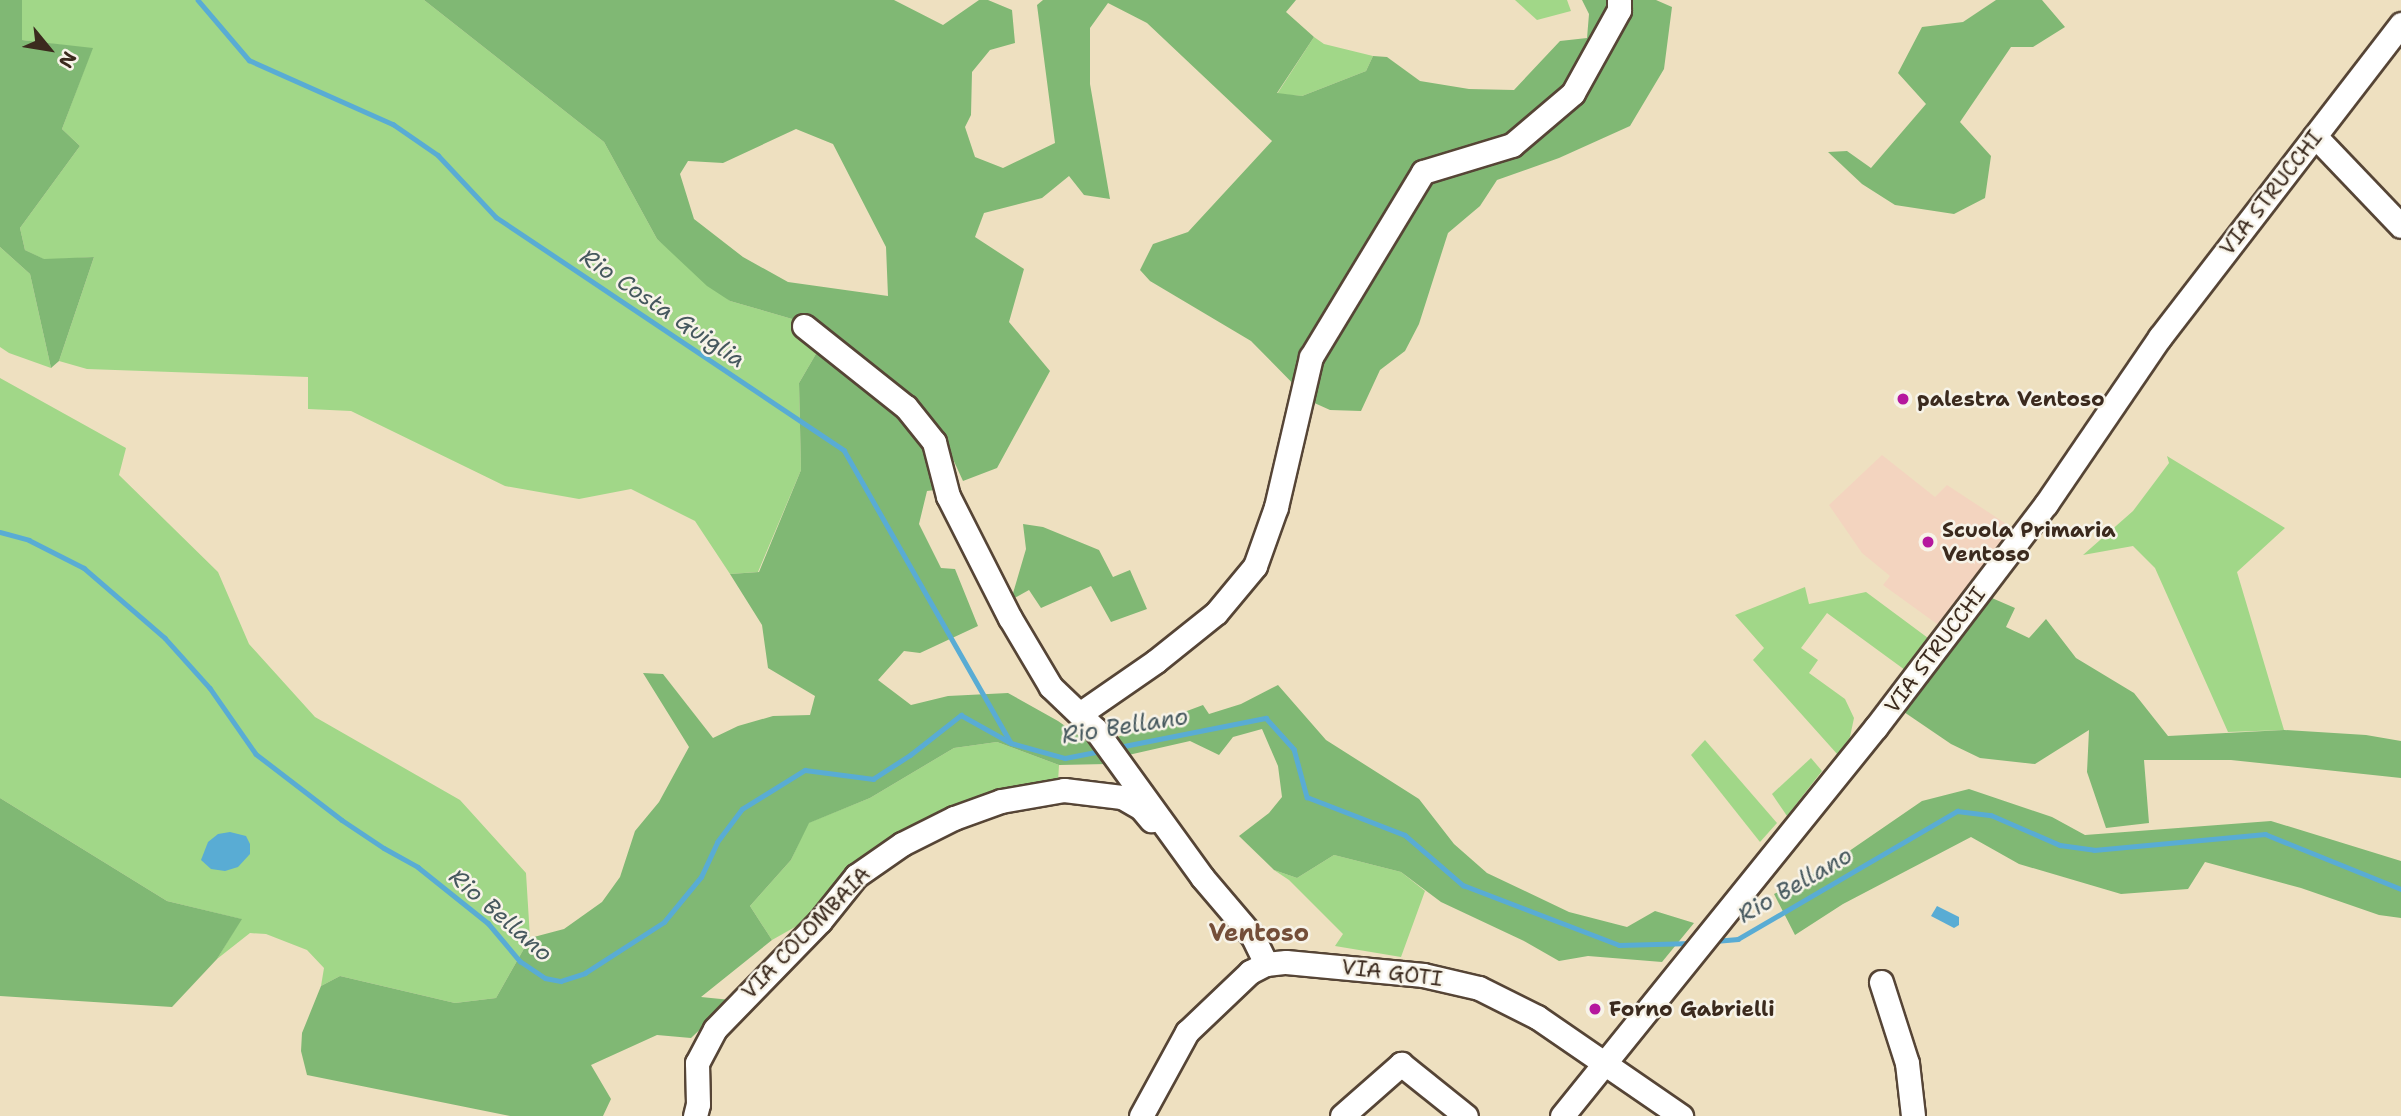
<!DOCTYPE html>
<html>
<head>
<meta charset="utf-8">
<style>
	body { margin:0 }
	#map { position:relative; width:2401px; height:1116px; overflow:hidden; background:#eee0c0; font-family:"Shantell Sans",sans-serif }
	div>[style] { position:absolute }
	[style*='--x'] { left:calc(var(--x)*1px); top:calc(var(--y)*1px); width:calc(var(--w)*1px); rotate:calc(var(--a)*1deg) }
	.built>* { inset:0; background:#f3d4bf }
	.green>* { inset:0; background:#a1d788 }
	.forest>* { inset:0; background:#80b874 }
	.water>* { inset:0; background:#59acd4 }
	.stream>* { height:4.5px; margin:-2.25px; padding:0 2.25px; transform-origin:2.25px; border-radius:2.25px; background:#59acd4 }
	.roads { filter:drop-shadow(2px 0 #564536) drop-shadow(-2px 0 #564536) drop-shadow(0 2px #564536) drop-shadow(0 -2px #564536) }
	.minor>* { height:23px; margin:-11.5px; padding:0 11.5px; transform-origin:11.5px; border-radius:11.5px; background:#fff }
	.dots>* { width:19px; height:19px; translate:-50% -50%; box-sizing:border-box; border:4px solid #f7f3e8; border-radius:50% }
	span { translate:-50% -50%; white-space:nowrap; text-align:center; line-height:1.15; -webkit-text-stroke:5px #f7f3e8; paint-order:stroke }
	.street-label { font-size:21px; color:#3b2a1e }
	.poi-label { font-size:21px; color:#3b2a1e; font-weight:700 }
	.left { translate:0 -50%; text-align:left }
	.water-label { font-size:23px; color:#46585e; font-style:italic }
	.quarter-label { font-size:24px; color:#744e39; font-weight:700 }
	.north { position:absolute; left:14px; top:14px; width:70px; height:70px; -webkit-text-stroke:5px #f7f3e8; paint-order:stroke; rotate:120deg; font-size:19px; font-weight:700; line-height:28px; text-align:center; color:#3b2a1e }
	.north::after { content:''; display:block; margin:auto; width:24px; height:32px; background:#3b2a1e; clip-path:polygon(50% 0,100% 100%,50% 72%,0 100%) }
</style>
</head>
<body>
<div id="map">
	<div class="built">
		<div style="clip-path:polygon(1882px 455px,1935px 497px,1947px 485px,2011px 527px,2012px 531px,1937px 624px,1883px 585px,1890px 576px,1862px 553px,1829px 505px)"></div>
	</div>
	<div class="green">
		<div style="clip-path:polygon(22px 0,424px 0,604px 142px,657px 239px,730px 301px,830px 330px,799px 383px,801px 470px,758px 572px,730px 574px,695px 521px,631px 489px,579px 499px,505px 486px,351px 411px,308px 409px,308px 377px,87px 369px,59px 361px,94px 257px,45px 260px,25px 250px,20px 228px,80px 146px,62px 129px,92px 49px,22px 40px)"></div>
		<div style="clip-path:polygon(1515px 0,1567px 0,1571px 11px,1537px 20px)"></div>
		<div style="clip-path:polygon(1314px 37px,1324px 44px,1373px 56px,1366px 71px,1302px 96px,1277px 94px)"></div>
		<div style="clip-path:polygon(0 247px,30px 274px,51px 368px,9px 353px,0 347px)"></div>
		<div style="clip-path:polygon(0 378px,126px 448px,119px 475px,218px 572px,249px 644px,315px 717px,460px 800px,526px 873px,530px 938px,496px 998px,455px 1003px,340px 976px,321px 986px,324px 968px,307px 950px,266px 934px,250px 933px,217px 959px,241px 919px,167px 901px,0 798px)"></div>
		<div style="clip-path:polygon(2167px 456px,2285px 528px,2237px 572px,2284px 730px,2228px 732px,2155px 568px,2133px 546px,2083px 555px,2133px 511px,2169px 463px)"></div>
		<div style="clip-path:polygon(1805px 587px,1809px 604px,1866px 592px,1928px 638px,1905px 670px,1827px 613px,1801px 648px,1818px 660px,1809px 673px,1845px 699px,1854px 718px,1850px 737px,1838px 755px,1753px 660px,1764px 648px,1735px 615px)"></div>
		<div style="clip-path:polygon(1705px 740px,1777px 823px,1760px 842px,1691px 755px)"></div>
		<div style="clip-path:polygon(997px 742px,1059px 765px,1058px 782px,954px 810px,811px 918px,772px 940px,750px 906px,791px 860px,808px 823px,870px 798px,954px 748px)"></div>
		<div style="clip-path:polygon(1811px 758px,1822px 771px,1787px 816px,1772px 794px)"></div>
		<div style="clip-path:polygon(1334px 855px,1401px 872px,1425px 891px,1401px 957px,1335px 946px,1343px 934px,1289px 880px,1274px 870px,1297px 878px)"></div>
	</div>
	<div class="forest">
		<div style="clip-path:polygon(0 0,22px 0,22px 40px,93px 48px,62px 129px,80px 146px,20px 228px,25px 250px,44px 259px,94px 257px,59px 361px,51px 368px,30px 274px,0 247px)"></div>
		<div style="clip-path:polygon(evenodd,424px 0,894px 0,943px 25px,979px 0,988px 0,1012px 10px,1015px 43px,990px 50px,972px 72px,971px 115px,965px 127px,975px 157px,1003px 168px,1055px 143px,1037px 5px,1043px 0,1296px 0,1286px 12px,1314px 37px,1277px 93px,1302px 96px,1366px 71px,1373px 56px,1387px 57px,1420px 81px,1469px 89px,1514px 90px,1560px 41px,1587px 38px,1589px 14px,1582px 0,1656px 0,1672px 7px,1664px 69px,1630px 126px,1559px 158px,1497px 180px,1480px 206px,1448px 233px,1419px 324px,1405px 351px,1380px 370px,1361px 411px,1330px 410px,1310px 401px,1251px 341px,1150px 281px,1140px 270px,1153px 244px,1188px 232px,1272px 141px,1147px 23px,1108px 3px,1090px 28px,1090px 84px,1110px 199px,1084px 195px,1069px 176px,1042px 198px,984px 213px,975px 237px,1024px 269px,1009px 322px,1050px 371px,997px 468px,963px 481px,946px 444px,921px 405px,830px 330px,730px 301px,707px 286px,657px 239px,604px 142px,424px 0,796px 129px,833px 144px,886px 247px,888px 296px,788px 282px,743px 257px,694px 219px,680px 174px,688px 161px,723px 163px,796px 129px)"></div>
		<div style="clip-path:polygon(1996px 0,2042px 0,2065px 27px,2033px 47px,2011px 47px,1960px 122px,1991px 156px,1985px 198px,1954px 214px,1895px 205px,1862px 184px,1828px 152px,1847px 151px,1871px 168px,1926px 104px,1898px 73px,1922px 27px,1963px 22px)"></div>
		<div style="clip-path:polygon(820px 347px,905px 412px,929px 451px,943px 489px,927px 491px,919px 524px,941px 568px,955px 569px,978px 626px,920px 653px,904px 651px,878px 680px,911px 705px,948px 696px,1008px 693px,1058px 721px,1092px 745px,1107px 764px,1059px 765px,997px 742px,954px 748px,870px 798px,809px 823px,791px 860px,750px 906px,772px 940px,701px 997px,731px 1000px,691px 1038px,657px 1035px,591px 1065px,611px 1099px,603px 1116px,510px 1116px,307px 1075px,301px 1051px,302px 1033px,321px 986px,340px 976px,455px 1003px,496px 998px,530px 938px,564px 929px,602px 902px,620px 877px,635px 831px,659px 802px,689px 747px,643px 673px,663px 674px,713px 738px,738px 726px,773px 716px,810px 715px,815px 696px,768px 668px,762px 625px,730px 574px,759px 572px,801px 470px,799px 383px)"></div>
		<div style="clip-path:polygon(1023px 524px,1043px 527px,1099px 550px,1113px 577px,1130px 570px,1147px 609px,1111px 622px,1091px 586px,1041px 608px,1029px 590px,1011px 600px,1026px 549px)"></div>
		<div style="clip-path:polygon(1985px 595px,2015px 608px,2006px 627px,2029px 638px,2046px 619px,2076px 658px,2134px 693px,2168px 736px,2284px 730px,2366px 735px,2401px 741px,2401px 778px,2231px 760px,2144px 760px,2149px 823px,2106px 828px,2087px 772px,2089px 730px,2035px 764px,1980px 758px,1951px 744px,1904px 712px)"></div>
		<div style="clip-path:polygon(1278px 685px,1326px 740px,1419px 799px,1454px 844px,1487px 873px,1569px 912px,1627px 927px,1655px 911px,1694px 923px,1662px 962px,1588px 956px,1559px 961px,1524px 941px,1441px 902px,1401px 872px,1334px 855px,1297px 878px,1274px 870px,1239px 836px,1269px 813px,1282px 797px,1278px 766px,1262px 729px,1233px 737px,1219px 755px,1190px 741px,1124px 756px,1112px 739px,1203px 705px,1209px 714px,1241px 704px)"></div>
		<div style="clip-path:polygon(1969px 789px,2052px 817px,2085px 835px,2271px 821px,2401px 861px,2401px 918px,2379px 915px,2301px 888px,2205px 862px,2188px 889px,2121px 894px,2019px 864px,1971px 837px,1843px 904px,1795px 935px,1774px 894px,1823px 869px,1922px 801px)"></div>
		<div style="clip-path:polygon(0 798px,167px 901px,242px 919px,217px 959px,172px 1007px,0 996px)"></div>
	</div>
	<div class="water">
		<div style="clip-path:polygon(230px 832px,246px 836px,250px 844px,250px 854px,238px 867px,225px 871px,211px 869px,201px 860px,208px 842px,218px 834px)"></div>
		<div style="clip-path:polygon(1937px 906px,1959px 917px,1959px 925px,1954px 928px,1931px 916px)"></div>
	</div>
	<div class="stream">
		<div style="--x:198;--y:0;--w:79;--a:49.6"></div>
		<div style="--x:249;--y:60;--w:158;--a:24"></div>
		<div style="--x:393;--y:124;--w:55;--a:34.6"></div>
		<div style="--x:438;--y:155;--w:85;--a:46.9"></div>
		<div style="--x:496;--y:217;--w:419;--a:33.8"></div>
		<div style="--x:844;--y:450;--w:335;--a:60.3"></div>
		<div style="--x:0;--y:532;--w:30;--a:15"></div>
		<div style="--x:29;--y:540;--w:62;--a:27"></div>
		<div style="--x:84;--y:568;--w:107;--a:40.8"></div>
		<div style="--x:165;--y:638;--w:67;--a:48"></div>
		<div style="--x:210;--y:688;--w:80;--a:55.1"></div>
		<div style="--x:256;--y:754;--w:108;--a:37.5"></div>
		<div style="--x:342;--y:820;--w:50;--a:33.7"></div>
		<div style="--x:384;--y:848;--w:39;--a:29"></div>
		<div style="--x:418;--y:867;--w:90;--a:38.7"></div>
		<div style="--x:488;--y:923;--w:50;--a:49.9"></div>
		<div style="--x:520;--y:961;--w:30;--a:34"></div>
		<div style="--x:545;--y:978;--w:16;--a:11"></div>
		<div style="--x:561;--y:981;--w:25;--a:-18"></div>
		<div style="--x:585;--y:973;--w:94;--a:-32.8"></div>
		<div style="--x:664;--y:922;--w:58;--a:-50.6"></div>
		<div style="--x:701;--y:877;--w:38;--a:-65"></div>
		<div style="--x:717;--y:842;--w:41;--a:-52.9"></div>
		<div style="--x:742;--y:809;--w:74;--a:-31.8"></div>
		<div style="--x:805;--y:770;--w:69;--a:7.5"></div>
		<div style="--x:873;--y:779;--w:44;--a:-33"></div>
		<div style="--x:910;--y:755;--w:65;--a:-38.1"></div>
		<div style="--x:961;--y:715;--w:57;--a:29.2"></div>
		<div style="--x:1011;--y:743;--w:56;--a:15.5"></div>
		<div style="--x:1065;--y:758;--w:36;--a:-11"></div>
		<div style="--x:1119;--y:747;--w:150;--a:-11.2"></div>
		<div style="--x:1266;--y:718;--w:42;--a:47.9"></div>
		<div style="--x:1294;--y:749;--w:50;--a:74.8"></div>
		<div style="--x:1307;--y:797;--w:105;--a:21.2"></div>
		<div style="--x:1405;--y:835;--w:77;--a:40.8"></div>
		<div style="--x:1463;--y:885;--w:167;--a:21"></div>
		<div style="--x:1619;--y:945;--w:73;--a:-1.6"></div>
		<div style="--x:1715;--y:941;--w:23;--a:-5"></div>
		<div style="--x:1738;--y:939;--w:254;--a:-30.3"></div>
		<div style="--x:1957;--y:811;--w:34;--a:7"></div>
		<div style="--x:1991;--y:815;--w:75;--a:23.5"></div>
		<div style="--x:2060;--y:845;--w:34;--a:8"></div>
		<div style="--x:2094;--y:850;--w:172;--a:-5.3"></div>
		<div style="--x:2265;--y:834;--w:147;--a:22"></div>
	</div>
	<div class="roads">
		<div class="minor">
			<div style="--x:2315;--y:136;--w:124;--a:46.3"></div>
			<div style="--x:804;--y:326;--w:130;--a:38.5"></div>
			<div style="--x:906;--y:407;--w:45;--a:51.3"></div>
			<div style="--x:934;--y:442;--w:56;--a:75.5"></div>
			<div style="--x:948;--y:496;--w:137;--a:63.1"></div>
			<div style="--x:1010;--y:618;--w:80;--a:59.3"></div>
			<div style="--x:1051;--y:687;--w:61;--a:43.7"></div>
			<div style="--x:1095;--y:729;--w:183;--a:54.1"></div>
			<div style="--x:1202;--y:877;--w:79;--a:49.6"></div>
			<div style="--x:1253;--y:937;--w:30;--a:64"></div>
			<div style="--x:1081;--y:713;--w:91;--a:-34.7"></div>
			<div style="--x:1156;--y:661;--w:77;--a:-38.7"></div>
			<div style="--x:1216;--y:613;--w:61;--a:-50.3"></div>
			<div style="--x:1255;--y:566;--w:63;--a:-70.4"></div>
			<div style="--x:1276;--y:507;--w:154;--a:-76.9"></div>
			<div style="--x:1311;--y:357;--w:216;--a:-58.8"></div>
			<div style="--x:1423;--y:172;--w:93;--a:-16.9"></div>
			<div style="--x:1512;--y:145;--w:80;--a:-40.4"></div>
			<div style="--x:1573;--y:93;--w:95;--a:-61"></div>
			<div style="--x:1619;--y:10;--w:10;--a:-90"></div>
			<div style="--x:1881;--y:982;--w:85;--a:72.2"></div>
			<div style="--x:1907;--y:1063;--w:53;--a:83.5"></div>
			<div style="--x:695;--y:1116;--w:12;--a:-76"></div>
			<div style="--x:698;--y:1104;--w:41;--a:-91.4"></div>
			<div style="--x:697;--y:1063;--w:38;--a:-62"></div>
			<div style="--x:715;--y:1029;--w:151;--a:-45.8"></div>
			<div style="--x:820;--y:921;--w:58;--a:-51.3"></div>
			<div style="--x:856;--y:876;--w:56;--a:-34.8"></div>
			<div style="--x:902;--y:844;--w:58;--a:-26.6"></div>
			<div style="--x:954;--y:818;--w:50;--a:-19.9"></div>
			<div style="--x:1001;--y:801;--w:64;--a:-9.9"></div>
			<div style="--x:1064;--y:790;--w:58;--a:6.9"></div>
			<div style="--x:1122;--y:797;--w:22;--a:30"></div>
			<div style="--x:1141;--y:808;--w:16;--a:50"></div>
			<div style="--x:1141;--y:1116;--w:96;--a:-61.3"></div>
			<div style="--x:1187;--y:1032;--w:87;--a:-43.6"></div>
			<div style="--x:1250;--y:972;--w:18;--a:-27"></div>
			<div style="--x:1266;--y:964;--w:20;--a:-6"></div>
			<div style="--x:1286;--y:962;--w:138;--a:5.4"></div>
			<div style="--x:1423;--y:975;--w:57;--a:13.1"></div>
			<div style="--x:1479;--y:988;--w:65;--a:26.6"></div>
			<div style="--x:1537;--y:1017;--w:175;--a:34.5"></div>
			<div style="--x:1342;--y:1116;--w:79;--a:-41.4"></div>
			<div style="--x:1401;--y:1064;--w:83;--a:38.7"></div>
			<div style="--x:1562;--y:1116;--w:500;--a:-51.1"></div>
			<div style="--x:1876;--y:727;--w:280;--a:-52.7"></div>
			<div style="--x:2046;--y:504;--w:202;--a:-55.7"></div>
			<div style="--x:2160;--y:337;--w:395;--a:-52.4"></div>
		</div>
	</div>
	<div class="dots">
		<div style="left:1903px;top:399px;background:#b5179e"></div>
		<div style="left:1928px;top:542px;background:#b5179e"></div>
		<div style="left:1595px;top:1009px;background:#b5179e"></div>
	</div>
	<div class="street-label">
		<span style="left:2271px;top:193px;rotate:-52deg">VIA STRUCCHI</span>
		<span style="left:1935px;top:650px;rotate:-53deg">VIA STRUCCHI</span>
		<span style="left:806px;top:933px;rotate:-46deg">VIA COLOMBAIA</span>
		<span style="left:1392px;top:973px;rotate:7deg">VIA GOTI</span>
	</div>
	<div class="poi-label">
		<span class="left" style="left:1917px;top:399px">palestra Ventoso</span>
		<span class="left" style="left:1942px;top:542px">Scuola Primaria<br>Ventoso</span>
		<span class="left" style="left:1609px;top:1009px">Forno Gabrielli</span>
	</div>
	<div class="water-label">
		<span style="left:663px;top:308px;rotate:34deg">Rio Costa Guiglia</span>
		<span style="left:1125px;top:726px;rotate:-9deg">Rio Bellano</span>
		<span style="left:1795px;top:885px;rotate:-30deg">Rio Bellano</span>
		<span style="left:501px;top:915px;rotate:41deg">Rio Bellano</span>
	</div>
	<div class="quarter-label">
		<span style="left:1259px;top:934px">Ventoso</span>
	</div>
	<div class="north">N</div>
</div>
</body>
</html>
